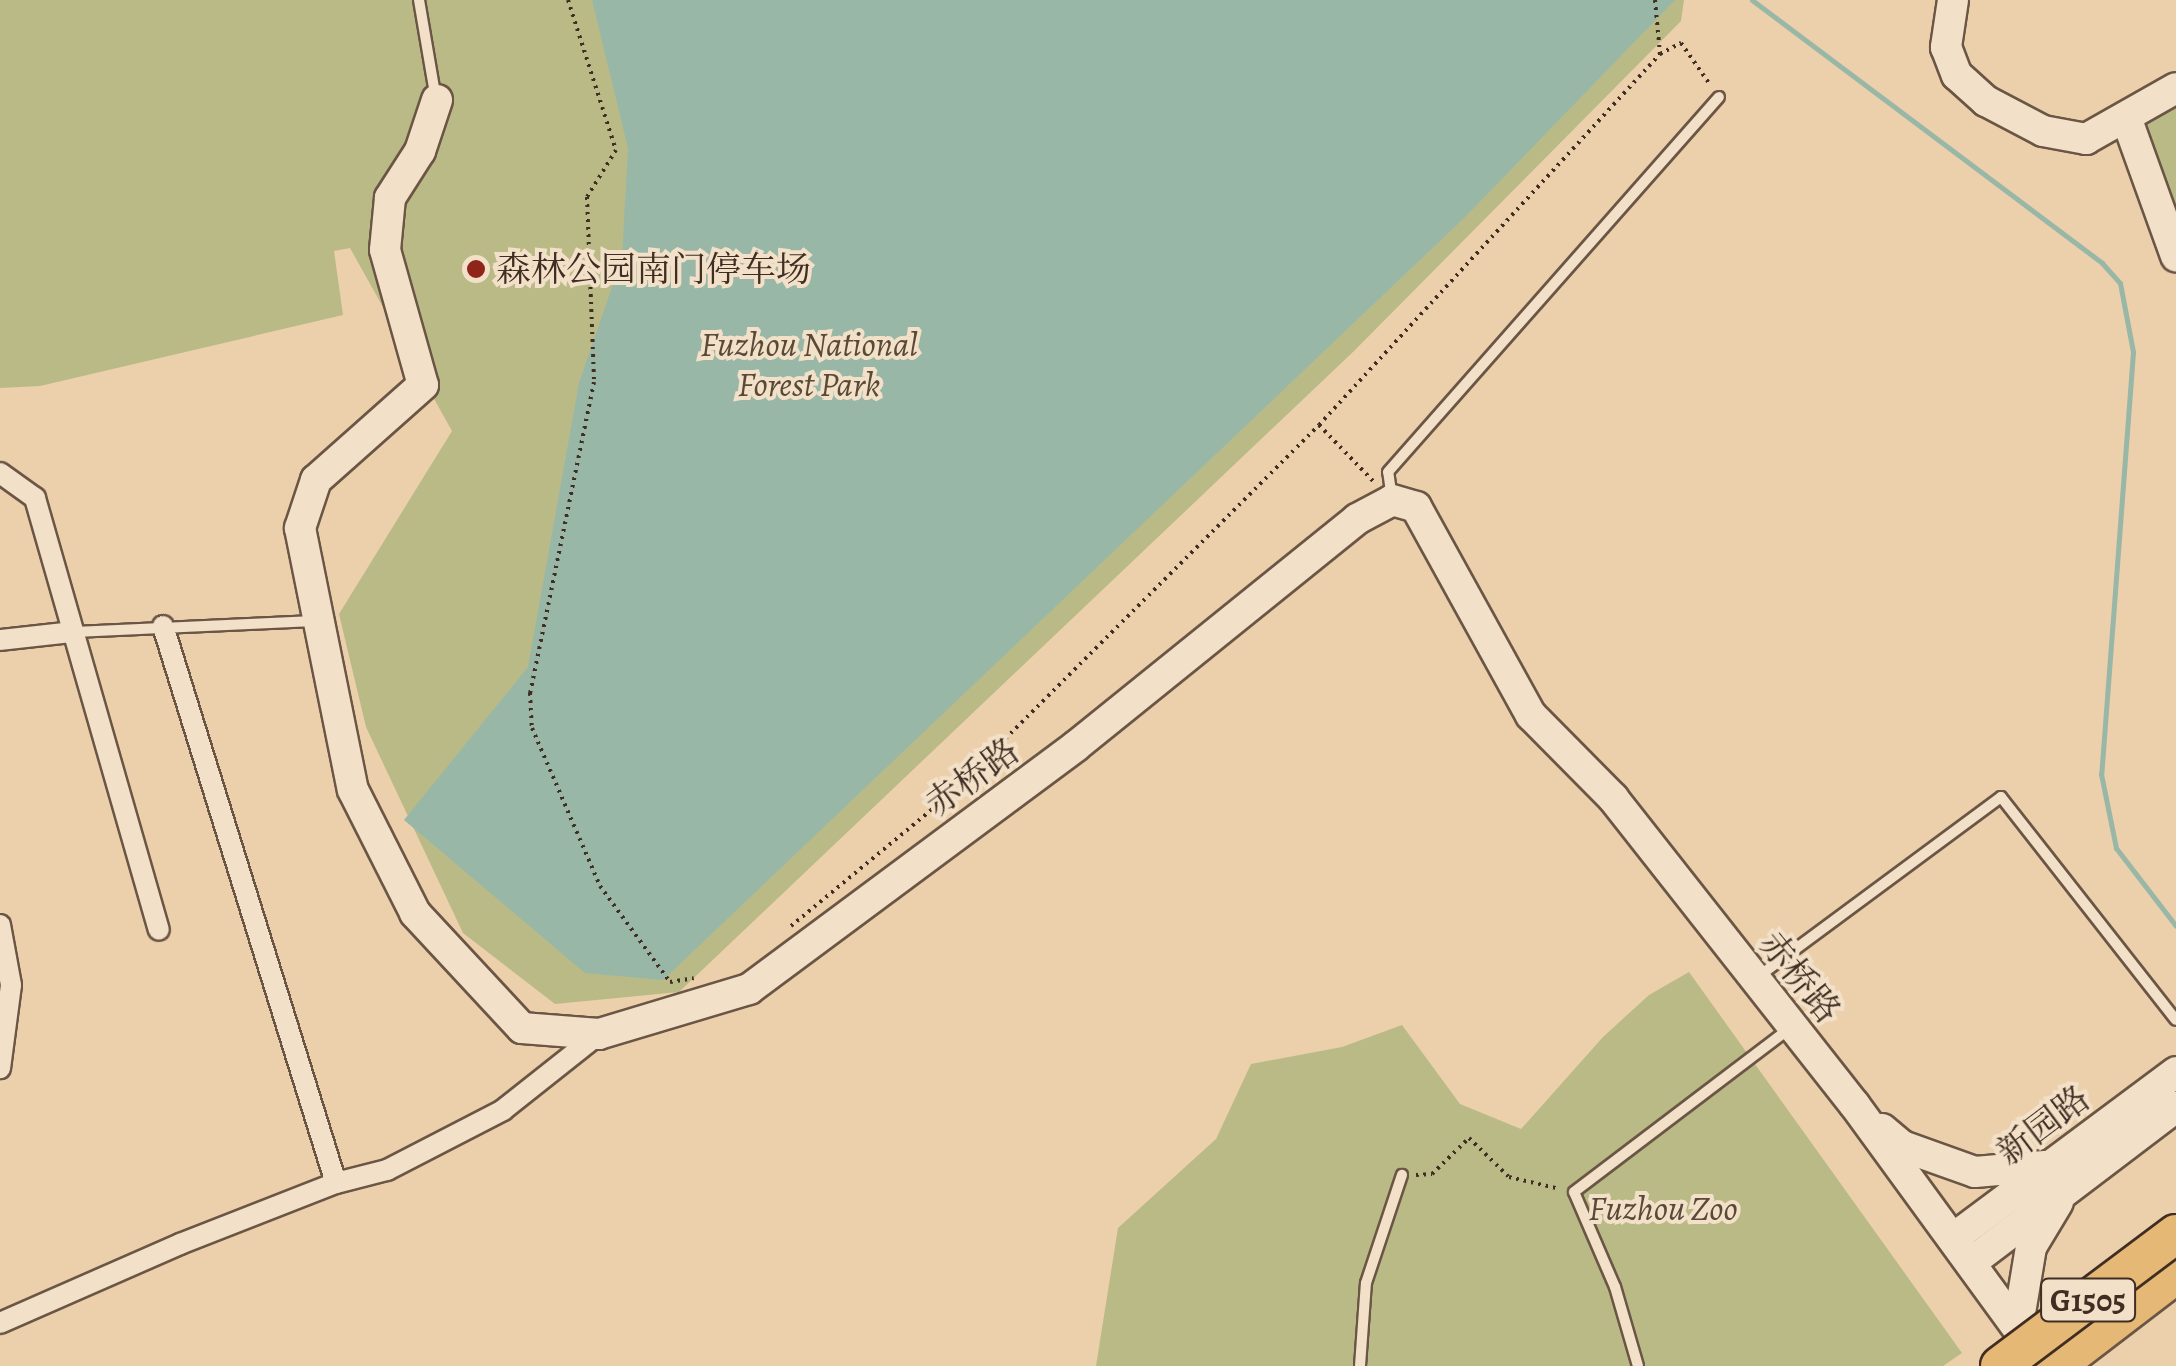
<!DOCTYPE html>
<html>
<head>
<meta charset="utf-8">
<style>
	body { margin:0 }
	#map { position:relative; width:2176px; height:1366px; overflow:hidden; background:#ebd0ab; font-family:Alegreya,"Noto Serif SC",serif }
	div>[style] { position:absolute }
	[style*='--x'] { left:calc(var(--x)*1px); top:calc(var(--y)*1px); width:calc(var(--w)*1px); rotate:calc(var(--a)*1deg) }
	.green>* { inset:0; background:#baba87 }
	.water>* { inset:0; background:#98b7a7 }
	.stream>* { height:5px; margin:-2.5px; padding:0 2.5px; transform-origin:2.5px; border-radius:2.5px; background:#98b7a7 }
	.path>* { height:4px; margin-top:-2px; transform-origin:0; background:repeating-linear-gradient(90deg,#402e23 0 2.5px,transparent 0 7.5px) }
	.roads { filter:drop-shadow(2px 0 #6b5645) drop-shadow(-2px 0 #6b5645) drop-shadow(0 2px #6b5645) drop-shadow(0 -2px #6b5645) }
	.lane>* { height:10px; margin:-5px; padding:0 5px; transform-origin:5px; border-radius:5px; background:#f2e0c8 }
	.street>* { height:20px; margin:-10px; padding:0 10px; transform-origin:10px; border-radius:10px; background:#f2e0c8 }
	.secondary>* { height:30px; margin:-15px; padding:0 15px; transform-origin:15px; border-radius:15px; background:#f2e0c8 }
	.highway>* { height:38px; margin:-19px; padding:0 19px; transform-origin:19px; border-radius:19px; background:#e6b876 }
	.bridges { filter:drop-shadow(2px 0 #402e23) drop-shadow(-2px 0 #402e23) drop-shadow(0 2px #402e23) drop-shadow(0 -2px #402e23) }
	.highway-bridge>* { height:38px; margin:-19px; padding:0 19px; transform-origin:19px; border-radius:19px; background:#e6b876 }
	.dots>* { width:28px; height:28px; translate:-50% -50%; box-sizing:border-box; border:5px solid #f2e0c8; border-radius:50% }
	span { translate:-50% -50%; white-space:nowrap; text-align:center; line-height:1.15; -webkit-text-stroke:8px #f2e0c8; paint-order:stroke }
	.shield-label span { padding:2px 8px; background:#f2e0c8; border:2px solid; border-radius:8px; -webkit-text-stroke-width:0 }
	.shield-label { font-size:32px; color:#402e23; font-weight:700 }
	.poi-label { font-size:35px; color:#402e23 }
	.left { translate:0 -50%; text-align:left }
	.park-label { font-size:35px; color:#584a37; font-style:italic }
	.street-label { font-size:35px; color:#402e23 }
</style>
</head>
<body>
<div id="map">
	<div class="green">
		<div style="clip-path:polygon(0 0,1684px 0,1681px 21px,1354px 351px,679px 992px,555px 1004px,463px 933px,366px 727px,339px 614px,452px 431px,350px 248px,334px 251px,343px 315px,40px 386px,0 388px)"></div>
		<div style="clip-path:polygon(2176px 99px,2176px 214px,2141px 136px,2148px 117px)"></div>
		<div style="clip-path:polygon(1689px 972px,1962px 1353px,1943px 1366px,1096px 1366px,1118px 1228px,1216px 1139px,1251px 1064px,1342px 1047px,1402px 1025px,1460px 1104px,1521px 1129px,1603px 1037px,1649px 995px)"></div>
	</div>
	<div class="water">
		<div style="clip-path:polygon(592px 0,1675px 0,1464px 218px,663px 980px,585px 973px,404px 820px,528px 667px,579px 383px,622px 258px,628px 148px)"></div>
	</div>
	<div class="stream">
		<div style="--x:1752;--y:0;--w:438;--a:36.9"></div>
		<div style="--x:2102;--y:263;--w:27;--a:48"></div>
		<div style="--x:2120;--y:283;--w:70;--a:79.3"></div>
		<div style="--x:2133;--y:352;--w:423;--a:94.3"></div>
		<div style="--x:2101;--y:774;--w:76;--a:78.5"></div>
		<div style="--x:2116;--y:848;--w:98;--a:52.4"></div>
	</div>
	<div class="path">
		<div style="--x:568;--y:0;--w:157;--a:72.3"></div>
		<div style="--x:616;--y:150;--w:55;--a:121.7"></div>
		<div style="--x:587;--y:197;--w:185;--a:87.8"></div>
		<div style="--x:594;--y:382;--w:318;--a:101.6"></div>
		<div style="--x:530;--y:693;--w:35;--a:87"></div>
		<div style="--x:532;--y:728;--w:172;--a:66.7"></div>
		<div style="--x:600;--y:886;--w:119;--a:53.9"></div>
		<div style="--x:670;--y:982;--w:24;--a:-9"></div>
		<div style="--x:1655;--y:0;--w:54;--a:84.7"></div>
		<div style="--x:1319;--y:425;--w:504;--a:-47.41"></div>
		<div style="--x:1660;--y:54;--w:24;--a:-28"></div>
		<div style="--x:1681;--y:43;--w:52;--a:55.1"></div>
		<div style="--x:791;--y:926;--w:202;--a:-39.6"></div>
		<div style="--x:947;--y:797;--w:526;--a:-45"></div>
		<div style="--x:1319;--y:425;--w:78;--a:46"></div>
		<div style="--x:1416;--y:1175;--w:16;--a:-4"></div>
		<div style="--x:1432;--y:1174;--w:52;--a:-44.2"></div>
		<div style="--x:1469;--y:1138;--w:56;--a:44.3"></div>
		<div style="--x:1509;--y:1177;--w:52;--a:13.2"></div>
	</div>
	<div class="roads">
		<div class="lane">
			<div style="--x:419;--y:0;--w:100;--a:80.3"></div>
			<div style="--x:1392;--y:499;--w:27;--a:-98"></div>
			<div style="--x:1388;--y:472;--w:500;--a:-48.57"></div>
			<div style="--x:74;--y:632;--w:241;--a:-2.6"></div>
			<div style="--x:1759;--y:976;--w:301;--a:-36.5"></div>
			<div style="--x:2001;--y:797;--w:283;--a:51.9"></div>
			<div style="--x:1360;--y:1366;--w:83;--a:-85.9"></div>
			<div style="--x:1366;--y:1283;--w:114;--a:-71.6"></div>
			<div style="--x:1638;--y:1366;--w:82;--a:-106.2"></div>
			<div style="--x:1615;--y:1287;--w:103;--a:-113.3"></div>
			<div style="--x:1574;--y:1192;--w:273;--a:-37.2"></div>
		</div>
		<div class="street">
			<div style="--x:0;--y:473;--w:43;--a:35.5"></div>
			<div style="--x:35;--y:498;--w:449;--a:74"></div>
			<div style="--x:163;--y:626;--w:583;--a:72.75"></div>
			<div style="--x:0;--y:640;--w:73;--a:-6.3"></div>
			<div style="--x:0;--y:925;--w:61;--a:79.6"></div>
			<div style="--x:11;--y:985;--w:84;--a:97.5"></div>
			<div style="--x:0;--y:1323;--w:197;--a:-23.7"></div>
			<div style="--x:180;--y:1244;--w:168;--a:-21.4"></div>
			<div style="--x:336;--y:1183;--w:53;--a:-14.3"></div>
			<div style="--x:387;--y:1170;--w:131;--a:-27.3"></div>
			<div style="--x:503;--y:1110;--w:122;--a:-38.4"></div>
		</div>
		<div class="secondary">
			<div style="--x:1953;--y:0;--w:48;--a:98.5"></div>
			<div style="--x:1946;--y:47;--w:30;--a:69"></div>
			<div style="--x:1957;--y:75;--w:39;--a:42"></div>
			<div style="--x:1986;--y:101;--w:64;--a:27.8"></div>
			<div style="--x:2043;--y:131;--w:44;--a:10.5"></div>
			<div style="--x:2086;--y:139;--w:103;--a:-29.5"></div>
			<div style="--x:437;--y:100;--w:54;--a:108.4"></div>
			<div style="--x:420;--y:151;--w:56;--a:122.6"></div>
			<div style="--x:390;--y:198;--w:52;--a:95.5"></div>
			<div style="--x:385;--y:250;--w:140;--a:74.3"></div>
			<div style="--x:423;--y:385;--w:143;--a:138.4"></div>
			<div style="--x:316;--y:480;--w:51;--a:108.4"></div>
			<div style="--x:300;--y:528;--w:267;--a:78.6"></div>
			<div style="--x:353;--y:790;--w:138;--a:63.2"></div>
			<div style="--x:415;--y:913;--w:157;--a:47.1"></div>
			<div style="--x:522;--y:1028;--w:77;--a:4.5"></div>
			<div style="--x:599;--y:1034;--w:157;--a:-16.7"></div>
			<div style="--x:749;--y:989;--w:407;--a:-36.6"></div>
			<div style="--x:1076;--y:746;--w:361;--a:-38.9"></div>
			<div style="--x:1357;--y:519;--w:40;--a:-28"></div>
			<div style="--x:1392;--y:500;--w:25;--a:16"></div>
			<div style="--x:1416;--y:507;--w:238;--a:61.1"></div>
			<div style="--x:1531;--y:715;--w:117;--a:45.3"></div>
			<div style="--x:1613;--y:798;--w:390;--a:51.8"></div>
			<div style="--x:1854;--y:1104;--w:317;--a:53.9"></div>
			<div style="--x:2127;--y:120;--w:145;--a:70.2"></div>
			<div style="--x:1882;--y:1129;--w:26;--a:40"></div>
			<div style="--x:1902;--y:1146;--w:77;--a:19.6"></div>
			<div style="--x:1975;--y:1172;--w:70;--a:-4.9"></div>
			<div style="--x:1955;--y:1237;--w:276;--a:-36.7"></div>
			<div style="--x:1973;--y:1261;--w:255;--a:-37.2"></div>
			<div style="--x:2018;--y:1325;--w:79;--a:-80.5"></div>
			<div style="--x:2031;--y:1247;--w:52;--a:-59"></div>
		</div>
		<div class="highway">
			<div style="--x:2056;--y:1366;--w:151;--a:-37.5"></div>
		</div>
	</div>
	<div class="bridges">
		<div class="highway-bridge">
			<div style="--x:2000;--y:1366;--w:220;--a:-36.9"></div>
		</div>
	</div>
	<div class="dots">
		<div style="left:476px;top:269px;background:#8f2418"></div>
	</div>
	<div class="shield-label">
		<span style="left:2088px;top:1300px">G1505</span>
	</div>
	<div class="poi-label">
		<span class="left" style="left:496px;top:269px">森林公园南门停车场</span>
	</div>
	<div class="park-label">
		<span style="left:809px;top:364px">Fuzhou National<br>Forest Park</span>
		<span style="left:1663px;top:1208px">Fuzhou Zoo</span>
	</div>
	<div class="street-label">
		<span style="left:972px;top:777px;rotate:-36deg">赤桥路</span>
		<span style="left:1800px;top:977px;rotate:51deg">赤桥路</span>
		<span style="left:2043px;top:1125px;rotate:-37deg">新园路</span>
	</div>
</div>
</body>
</html>
